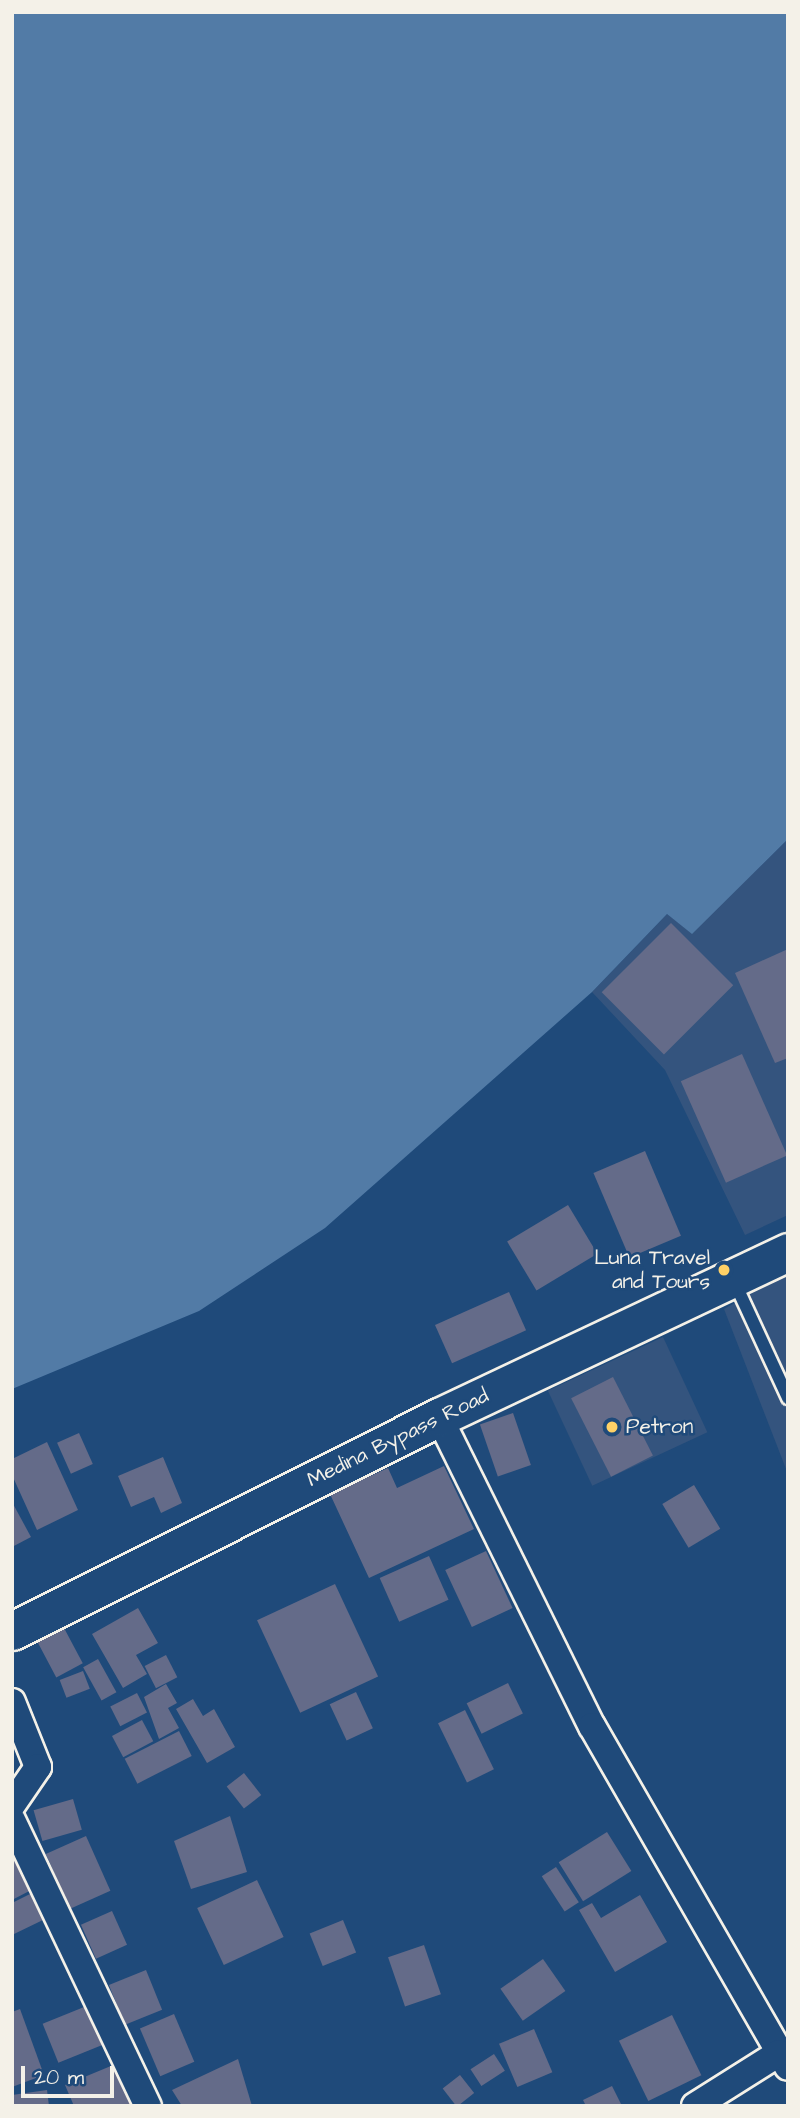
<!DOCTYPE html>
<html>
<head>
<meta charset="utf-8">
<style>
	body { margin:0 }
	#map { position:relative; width:800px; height:2118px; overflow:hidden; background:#1f4a7a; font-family:"Architects Daughter",sans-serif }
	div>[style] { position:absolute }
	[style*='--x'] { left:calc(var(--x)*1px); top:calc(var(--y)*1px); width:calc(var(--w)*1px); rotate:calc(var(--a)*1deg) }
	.built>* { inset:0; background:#34547e; transform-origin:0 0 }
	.water>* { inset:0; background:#527ba6 }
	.building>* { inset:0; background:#646b89; transform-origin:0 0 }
	.roads { filter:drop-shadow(2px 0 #f4f1e8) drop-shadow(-2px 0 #f4f1e8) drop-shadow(0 2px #f4f1e8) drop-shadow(0 -2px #f4f1e8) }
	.service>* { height:12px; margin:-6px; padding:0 6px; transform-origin:6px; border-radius:6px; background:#1f4a7a }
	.minor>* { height:26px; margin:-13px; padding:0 13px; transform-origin:13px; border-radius:13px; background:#1f4a7a }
	.secondary>* { height:37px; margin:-18.5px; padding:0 18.5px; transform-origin:18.5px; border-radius:18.5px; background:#1f4a7a }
	.dots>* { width:19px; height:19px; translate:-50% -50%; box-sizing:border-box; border:4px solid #1f4a7a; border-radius:50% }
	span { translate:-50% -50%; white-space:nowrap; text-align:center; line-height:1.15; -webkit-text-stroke:5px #1f4a7a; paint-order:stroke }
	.poi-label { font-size:21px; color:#f4f1e8 }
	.right { translate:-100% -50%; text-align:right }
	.left { translate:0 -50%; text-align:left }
	.street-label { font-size:21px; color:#f4f1e8 }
	.frame { position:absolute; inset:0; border:14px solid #f4f1e8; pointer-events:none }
	.scale { position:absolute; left:21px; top:2066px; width:93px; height:32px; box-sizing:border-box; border:4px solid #f4f1e8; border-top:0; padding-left:9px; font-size:21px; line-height:24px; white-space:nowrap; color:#f4f1e8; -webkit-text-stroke:5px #1f4a7a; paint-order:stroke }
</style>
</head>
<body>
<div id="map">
	<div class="built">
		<div style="clip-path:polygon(788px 839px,788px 1215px,745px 1235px,665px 1070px,592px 992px,667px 914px,692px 933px)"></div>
		<div style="clip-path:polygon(788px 1273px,788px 1474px,724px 1309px)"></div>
		<div style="left:663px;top:1337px;width:105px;height:127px;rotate:65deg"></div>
	</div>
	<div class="water">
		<div style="clip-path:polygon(12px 12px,788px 12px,788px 839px,692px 934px,667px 914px,592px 992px,325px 1228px,199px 1311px,12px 1389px)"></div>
	</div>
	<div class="building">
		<div style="left:671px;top:923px;width:88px;height:98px;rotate:45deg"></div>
		<div style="clip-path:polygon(788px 949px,788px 1058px,775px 1063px,735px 973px)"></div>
		<div style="left:742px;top:1054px;width:111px;height:67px;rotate:66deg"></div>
		<div style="left:645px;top:1151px;width:92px;height:56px;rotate:67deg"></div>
		<div style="left:568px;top:1205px;width:57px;height:71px;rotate:59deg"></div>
		<div style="left:509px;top:1292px;width:42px;height:81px;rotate:66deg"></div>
		<div style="left:613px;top:1377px;width:88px;height:47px;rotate:63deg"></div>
		<div style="left:513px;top:1413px;width:55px;height:35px;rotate:71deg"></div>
		<div style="left:79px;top:1433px;width:34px;height:24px;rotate:66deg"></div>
		<div style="clip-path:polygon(47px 1442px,78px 1510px,37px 1530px,12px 1475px,12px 1459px)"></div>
		<div style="clip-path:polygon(163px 1457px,182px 1503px,161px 1513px,154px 1497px,131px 1507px,118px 1476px)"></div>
		<div style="clip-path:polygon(444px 1466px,474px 1529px,369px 1578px,330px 1494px,388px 1468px,397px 1488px)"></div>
		<div style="left:694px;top:1485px;width:51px;height:37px;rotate:59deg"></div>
		<div style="clip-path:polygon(12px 1502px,31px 1537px,12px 1547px)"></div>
		<div style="left:486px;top:1551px;width:63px;height:45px;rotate:65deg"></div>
		<div style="left:429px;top:1556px;width:48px;height:54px;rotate:66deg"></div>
		<div style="left:335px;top:1584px;width:102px;height:86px;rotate:65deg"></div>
		<div style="clip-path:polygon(138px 1608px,158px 1643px,136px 1655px,147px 1674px,123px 1688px,92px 1634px)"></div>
		<div style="left:64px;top:1628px;width:40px;height:30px;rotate:62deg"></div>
		<div style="left:166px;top:1655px;width:25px;height:24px;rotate:63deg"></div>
		<div style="left:98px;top:1659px;width:38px;height:17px;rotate:61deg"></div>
		<div style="left:83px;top:1671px;width:19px;height:25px;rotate:69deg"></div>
		<div style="left:508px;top:1683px;width:34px;height:46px;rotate:64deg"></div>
		<div style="clip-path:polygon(166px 1684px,177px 1703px,168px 1708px,179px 1728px,159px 1739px,144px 1697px)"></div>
		<div style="left:356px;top:1692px;width:40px;height:29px;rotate:65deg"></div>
		<div style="left:137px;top:1693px;width:22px;height:30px;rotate:63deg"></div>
		<div style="clip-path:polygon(193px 1699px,203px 1716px,214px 1709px,235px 1747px,207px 1763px,176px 1709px)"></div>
		<div style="left:465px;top:1710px;width:66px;height:30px;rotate:64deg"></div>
		<div style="left:142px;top:1720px;width:24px;height:34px;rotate:62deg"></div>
		<div style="left:179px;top:1731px;width:28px;height:61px;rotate:63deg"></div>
		<div style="left:244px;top:1773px;width:28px;height:22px;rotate:52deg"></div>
		<div style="left:73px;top:1799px;width:32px;height:41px;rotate:74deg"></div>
		<div style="clip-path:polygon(230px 1816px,247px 1872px,191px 1889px,174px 1841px)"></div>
		<div style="left:607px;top:1832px;width:46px;height:57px;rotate:58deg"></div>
		<div style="left:86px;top:1836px;width:60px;height:44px;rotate:66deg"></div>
		<div style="clip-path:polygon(15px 1851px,35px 1888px,12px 1900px,12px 1852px)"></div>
		<div style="left:556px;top:1867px;width:42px;height:17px;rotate:57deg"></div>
		<div style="left:257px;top:1880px;width:63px;height:66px;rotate:65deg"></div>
		<div style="clip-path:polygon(32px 1893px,45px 1919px,12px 1935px,12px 1903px)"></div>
		<div style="clip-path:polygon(640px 1895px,667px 1942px,615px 1972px,579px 1910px,592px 1903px,601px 1918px)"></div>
		<div style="left:112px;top:1911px;width:37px;height:34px;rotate:66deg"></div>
		<div style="left:343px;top:1920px;width:35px;height:36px;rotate:68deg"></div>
		<div style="left:424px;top:1945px;width:52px;height:38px;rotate:71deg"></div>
		<div style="left:543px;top:1959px;width:39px;height:52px;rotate:55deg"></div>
		<div style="left:146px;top:1970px;width:43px;height:40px;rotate:68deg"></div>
		<div style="left:89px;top:2005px;width:42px;height:50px;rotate:68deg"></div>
		<div style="clip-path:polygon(20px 2009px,44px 2075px,12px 2087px,12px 2012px)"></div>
		<div style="left:174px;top:2014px;width:52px;height:37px;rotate:67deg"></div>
		<div style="left:672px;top:2015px;width:67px;height:59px;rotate:64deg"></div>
		<div style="left:534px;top:2029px;width:47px;height:38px;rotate:67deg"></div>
		<div style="left:494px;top:2054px;width:20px;height:28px;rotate:57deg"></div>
		<div style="clip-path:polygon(238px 2059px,252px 2106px,182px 2106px,172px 2090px)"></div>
		<div style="clip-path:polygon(123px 2061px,142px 2106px,74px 2106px,65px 2085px)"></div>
		<div style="left:460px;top:2075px;width:23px;height:22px;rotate:52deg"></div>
		<div style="clip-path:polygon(612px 2086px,622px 2106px,586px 2106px,583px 2100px)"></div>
		<div style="clip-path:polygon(47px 2090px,49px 2106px,12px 2106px,12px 2095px)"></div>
	</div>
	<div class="roads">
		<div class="service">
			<div style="--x:734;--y:1281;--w:129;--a:65.2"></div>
		</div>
		<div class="minor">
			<div style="--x:439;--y:1417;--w:345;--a:63.7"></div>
			<div style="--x:592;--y:1726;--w:393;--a:60.1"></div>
			<div style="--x:12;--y:1702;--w:70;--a:68.2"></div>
			<div style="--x:38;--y:1767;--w:46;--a:124.4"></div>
			<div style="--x:12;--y:1820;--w:317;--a:64.6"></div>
			<div style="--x:695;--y:2106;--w:99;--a:-32.2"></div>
		</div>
		<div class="secondary">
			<div style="--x:12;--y:1631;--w:478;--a:-26.6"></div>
			<div style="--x:439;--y:1417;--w:386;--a:-25.3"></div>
		</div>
	</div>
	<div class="dots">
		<div style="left:724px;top:1270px;background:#ffd166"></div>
		<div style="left:612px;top:1427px;background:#ffd166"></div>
	</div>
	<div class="poi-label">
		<span class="right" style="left:710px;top:1270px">Luna Travel<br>and Tours</span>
		<span class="left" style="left:626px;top:1427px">Petron</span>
	</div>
	<div class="street-label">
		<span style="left:398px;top:1438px;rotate:-26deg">Medina Bypass Road</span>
	</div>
	<div class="frame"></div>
	<div class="scale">20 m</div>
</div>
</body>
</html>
